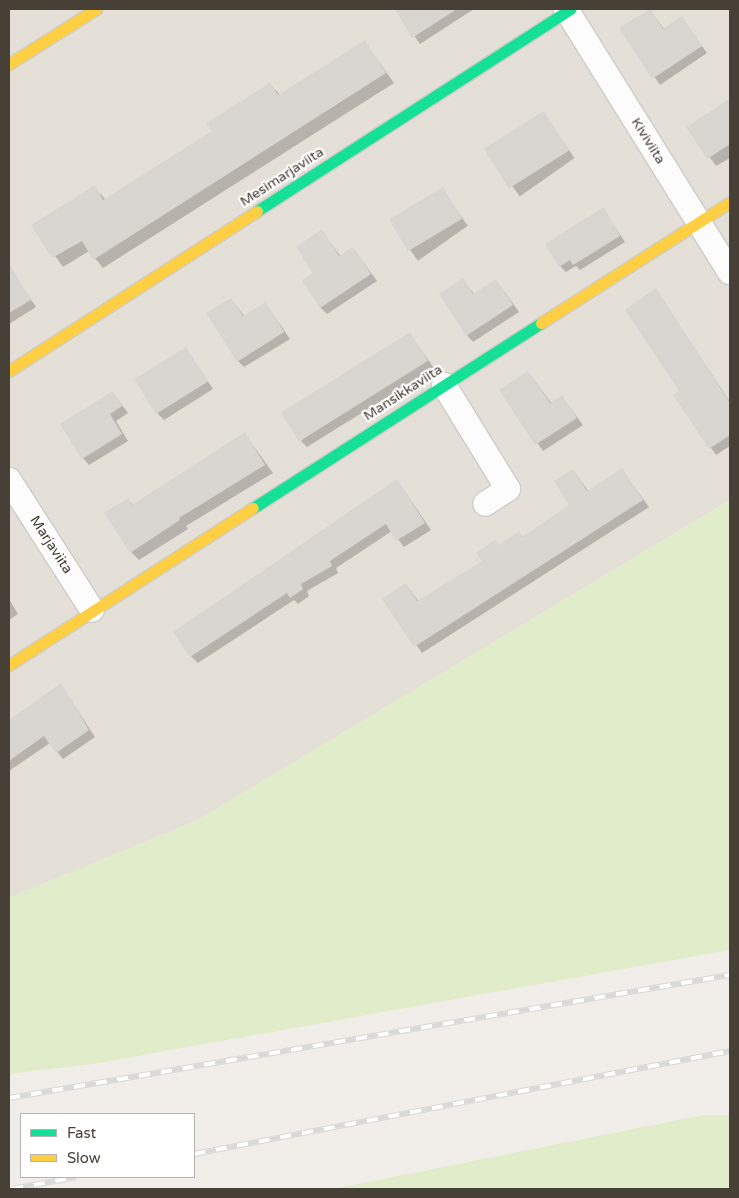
<!DOCTYPE html>
<html>
<head>
<meta charset="utf-8">
<style>
	body { margin:0 }
	#map { position:relative; width:739px; height:1198px; overflow:hidden; background:#f1eeea; font-family:"Varela Round",sans-serif }
	div>[style] { position:absolute }
	[style*='--x'] { left:calc(var(--x)*1px); top:calc(var(--y)*1px); width:calc(var(--w)*1px); rotate:calc(var(--a)*1deg) }
	.residential>* { inset:0; background:#e5e0d7 }
	.green>* { inset:0; background:#e0ecca }
	.shadow>* { inset:0; background:#0003; transform-origin:0 0 }
	.building>* { inset:0; background:#d9d5d1; transform-origin:0 0 }
	.roads { filter:drop-shadow(1px 0 #cfccc7) drop-shadow(-1px 0 #cfccc7) drop-shadow(0 1px #cfccc7) drop-shadow(0 -1px #cfccc7) }
	.street>* { height:24px; margin:-12px; padding:0 12px; transform-origin:12px; border-radius:12px; background:#fdfcfc }
	.fast>* { height:11px; margin:-5.5px; padding:0 5.5px; transform-origin:5.5px; border-radius:5.5px; background:#16e098 }
	.slow>* { height:11px; margin:-5.5px; padding:0 5.5px; transform-origin:5.5px; border-radius:5.5px; background:#ffcf43 }
	.rail>* { height:5.5px; margin-top:-2.75px; transform-origin:0; background:repeating-linear-gradient(90deg,#fff 0 11px,#d9d9d8 0 22px); box-sizing:border-box; border-block:1px solid #d9d9d8 }
	span { translate:-50% -50%; white-space:nowrap; text-align:center; line-height:1.15; -webkit-text-stroke:4.5px #fff; paint-order:stroke }
	.street-label { font-size:14px; color:#474036 }
	.frame { position:absolute; inset:0; border:10px solid #474036; pointer-events:none }
	.legend { position:absolute; left:20px; top:1113px; width:175px; height:65px; box-sizing:border-box; background:#fff; border:1px solid #b5b3af; margin:0; padding:6px 9px; list-style:none; font-size:15px; color:#474036 }
	.legend li { display:flex; align-items:center; gap:10px; height:25px }
	.legend b { width:25px; border:1px solid #b5b3af }
</style>
</head>
<body>
<div id="map">
	<div class="residential">
		<div style="clip-path:polygon(9px 9px,730px 9px,730px 500px,198px 820px,9px 898px)"></div>
	</div>
	<div class="green">
		<div style="clip-path:polygon(730px 500px,730px 950px,93px 1064px,9px 1074px,9px 898px,198px 820px)"></div>
		<div style="clip-path:polygon(703px 1115px,730px 1115px,730px 1189px,333px 1189px)"></div>
	</div>
	<div class="shadow">
		<div style="clip-path:polygon(396px 9px,474px 9px,420px 44px)"></div>
		<div style="clip-path:polygon(650px 10px,664px 29px,681px 17px,707px 53px,660px 85px,620px 28px)"></div>
		<div style="clip-path:polygon(365px 42px,394px 83px,103px 268px,89px 251px,63px 267px,33px 225px,94px 187px,106px 200px,213px 131px,270px 84px,280px 95px)"></div>
		<div style="clip-path:polygon(730px 99px,730px 158px,716px 166px,688px 127px)"></div>
		<div style="left:543px;top:113px;width:55px;height:67px;rotate:55deg"></div>
		<div style="left:442px;top:189px;width:45px;height:61px;rotate:55deg"></div>
		<div style="clip-path:polygon(603px 209px,625px 242px,580px 270px,576px 266px,566px 272px,560px 266px)"></div>
		<div style="clip-path:polygon(322px 231px,341px 257px,353px 248px,377px 281px,327px 314px,320px 307px,314px 273px)"></div>
		<div style="clip-path:polygon(14px 274px,36px 307px,9px 324px,9px 277px)"></div>
		<div style="clip-path:polygon(463px 280px,474px 294px,496px 280px,519px 312px,473px 342px,467px 335px)"></div>
		<div style="clip-path:polygon(656px 290px,730px 402px,730px 446px,716px 455px,675px 395px,680px 391px)"></div>
		<div style="clip-path:polygon(231px 299px,245px 317px,266px 304px,290px 339px,244px 367px,238px 361px)"></div>
		<div style="clip-path:polygon(410px 334px,434px 368px,307px 447px,301px 441px)"></div>
		<div style="clip-path:polygon(186px 349px,213px 389px,164px 420px,157px 413px)"></div>
		<div style="clip-path:polygon(528px 372px,552px 404px,562px 397px,583px 425px,543px 451px,501px 390px)"></div>
		<div style="clip-path:polygon(113px 393px,128px 413px,116px 421px,128px 441px,89px 465px,83px 458px)"></div>
		<div style="clip-path:polygon(245px 434px,273px 473px,186px 526px,188px 529px,139px 560px,131px 552px,128px 500px,134px 506px)"></div>
		<div style="clip-path:polygon(573px 470px,589px 492px,622px 470px,649px 507px,422px 653px,384px 599px,406px 584px,419px 602px,483px 561px,519px 533px,523px 537px,571px 506px)"></div>
		<div style="clip-path:polygon(397px 480px,431px 530px,404px 547px,392px 531px,336px 568px,338px 573px,307px 591px,309px 596px,298px 604px,294px 600px,198px 663px,191px 656px,174px 632px)"></div>
		<div style="clip-path:polygon(9px 599px,18px 614px,9px 620px)"></div>
		<div style="clip-path:polygon(61px 685px,95px 737px,63px 759px,50px 743px,9px 771px,9px 721px)"></div>
	</div>
	<div class="building">
		<div style="clip-path:polygon(395px 9px,457px 9px,412px 38px)"></div>
		<div style="clip-path:polygon(650px 9px,663px 29px,682px 16px,702px 46px,652px 79px,619px 28px)"></div>
		<div style="clip-path:polygon(365px 40px,386px 73px,93px 260px,82px 241px,52px 258px,31px 225px,95px 185px,103px 200px,212px 131px,206px 123px,270px 83px,278px 95px)"></div>
		<div style="clip-path:polygon(730px 99px,730px 144px,707px 159px,686px 127px)"></div>
		<div style="left:544px;top:111px;width:47px;height:71px;rotate:58deg"></div>
		<div style="left:443px;top:187px;width:37px;height:63px;rotate:59deg"></div>
		<div style="clip-path:polygon(604px 207px,620px 236px,573px 265px,570px 260px,559px 267px,545px 244px)"></div>
		<div style="clip-path:polygon(322px 229px,339px 256px,353px 247px,371px 274px,320px 308px,302px 280px,313px 273px,296px 247px)"></div>
		<div style="clip-path:polygon(9px 263px,31px 300px,9px 313px)"></div>
		<div style="clip-path:polygon(463px 278px,473px 294px,496px 279px,513px 305px,466px 336px,439px 294px)"></div>
		<div style="clip-path:polygon(656px 288px,730px 403px,730px 435px,709px 449px,673px 395px,679px 391px,625px 310px)"></div>
		<div style="clip-path:polygon(231px 298px,243px 316px,266px 302px,284px 332px,237px 362px,206px 313px)"></div>
		<div style="left:410px;top:332px;width:34px;height:152px;rotate:58deg"></div>
		<div style="left:186px;top:347px;width:41px;height:61px;rotate:58deg"></div>
		<div style="clip-path:polygon(528px 371px,550px 403px,562px 395px,577px 418px,535px 445px,499px 390px)"></div>
		<div style="clip-path:polygon(113px 391px,122px 406px,110px 414px,122px 434px,82px 459px,60px 424px)"></div>
		<div style="clip-path:polygon(245px 432px,265px 465px,179px 518px,180px 520px,130px 553px,104px 513px,128px 498px,132px 505px)"></div>
		<div style="clip-path:polygon(622px 468px,643px 500px,414px 647px,382px 599px,406px 583px,417px 601px,482px 561px,476px 553px,495px 540px,499px 545px,519px 531px,522px 537px,569px 505px,554px 481px,573px 469px,587px 491px)"></div>
		<div style="clip-path:polygon(397px 479px,425px 523px,396px 541px,386px 524px,330px 561px,332px 566px,301px 584px,303px 589px,290px 598px,287px 593px,190px 657px,173px 632px)"></div>
		<div style="clip-path:polygon(61px 683px,89px 730px,56px 753px,44px 736px,9px 761px,9px 720px)"></div>
	</div>
	<div class="roads">
		<div class="street">
			<div style="--x:566;--y:9;--w:310;--a:58.1"></div>
			<div style="--x:444;--y:385;--w:122;--a:58.4"></div>
			<div style="--x:508;--y:489;--w:27;--a:147"></div>
			<div style="--x:9;--y:480;--w:154;--a:57.4"></div>
		</div>
		<div class="fast">
			<div style="--x:257;--y:211;--w:373;--a:-32.8"></div>
			<div style="--x:253;--y:508;--w:342;--a:-32.7"></div>
		</div>
		<div class="slow">
			<div style="--x:9;--y:64;--w:103;--a:-32.3"></div>
			<div style="--x:541;--y:323;--w:224;--a:-32.6"></div>
			<div style="--x:9;--y:371;--w:295;--a:-32.8"></div>
			<div style="--x:9;--y:665;--w:290;--a:-32.8"></div>
		</div>
	</div>
	<div class="rail">
		<div style="--x:9;--y:1098;--w:731;--a:-9.68"></div>
		<div style="--x:194;--y:1154;--w:546;--a:-10.88"></div>
		<div style="--x:12;--y:1189;--w:65;--a:-10.6"></div>
	</div>
	<div class="street-label">
		<span style="left:648px;top:141px;rotate:58deg">Kiviviita</span>
		<span style="left:282px;top:177px;rotate:-33deg">Mesimarjaviita</span>
		<span style="left:403px;top:393px;rotate:-33deg">Mansikkaviita</span>
		<span style="left:51px;top:545px;rotate:57deg">Marjaviita</span>
	</div>
	<div class="frame"></div>
	<ul class="legend">
	<li><b style="height:6px;background:#16e098"></b>Fast</li>
	<li><b style="height:6px;background:#ffcf43"></b>Slow</li>
	</ul>
</div>
</body>
</html>
